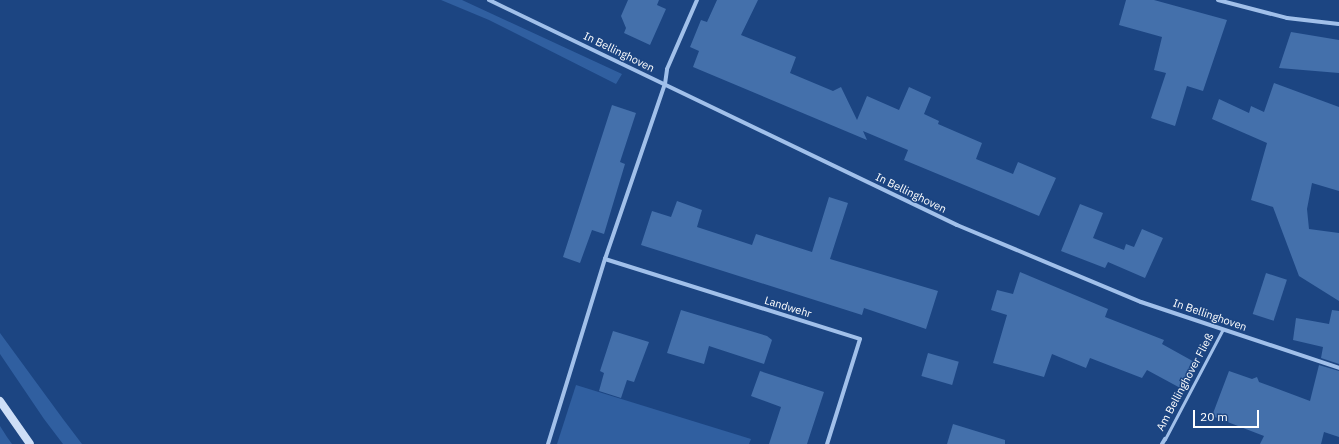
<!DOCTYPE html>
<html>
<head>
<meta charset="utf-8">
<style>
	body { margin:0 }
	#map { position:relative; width:1339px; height:444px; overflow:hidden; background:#1c4582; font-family:"IBM Plex Sans",sans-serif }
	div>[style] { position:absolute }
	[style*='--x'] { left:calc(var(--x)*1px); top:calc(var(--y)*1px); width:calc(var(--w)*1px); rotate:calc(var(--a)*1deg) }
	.green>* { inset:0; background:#305fa0 }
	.building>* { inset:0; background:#4470ab; transform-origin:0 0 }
	.service>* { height:3px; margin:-1.5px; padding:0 1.5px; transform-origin:1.5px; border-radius:1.5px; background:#a1c0ea }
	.minor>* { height:4px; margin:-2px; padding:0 2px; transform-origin:2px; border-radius:2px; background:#a1c0ea }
	.secondary>* { height:8px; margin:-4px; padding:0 4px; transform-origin:4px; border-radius:4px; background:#cddef7 }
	span { translate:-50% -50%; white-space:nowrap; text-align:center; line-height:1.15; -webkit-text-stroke:3px #1c4582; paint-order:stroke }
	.street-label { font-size:11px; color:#fff }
	.scale { position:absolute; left:1193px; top:410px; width:66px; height:18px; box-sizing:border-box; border:2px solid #fff; border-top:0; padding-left:5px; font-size:12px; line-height:14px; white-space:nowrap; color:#fff; -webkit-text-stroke:3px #1c4582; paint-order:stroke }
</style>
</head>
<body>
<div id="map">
	<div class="green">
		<div style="clip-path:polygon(441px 0,462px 0,622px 74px,616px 84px,489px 20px)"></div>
		<div style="clip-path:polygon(0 333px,63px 419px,82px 444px,63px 444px,44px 419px,0 354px)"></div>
		<div style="clip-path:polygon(576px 385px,751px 439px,749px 444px,557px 444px)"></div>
		<div style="clip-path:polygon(0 426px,7px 437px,12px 444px,0 444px)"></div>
	</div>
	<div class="building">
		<div style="clip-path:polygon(628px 0,659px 0,657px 5px,666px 9px,650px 45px,624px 33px,626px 28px,621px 16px)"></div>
		<div style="clip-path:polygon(717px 0,758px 0,741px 35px,796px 57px,790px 73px,833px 91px,841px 87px,857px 120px,867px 96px,899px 110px,909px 87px,931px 97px,924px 114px,939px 121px,938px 124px,982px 143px,976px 159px,1013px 174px,1018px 162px,1056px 178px,1039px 216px,904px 160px,908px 150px,863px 131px,867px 140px,693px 67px,699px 51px,690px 47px,701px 20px,707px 22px)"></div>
		<div style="clip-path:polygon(1126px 0,1154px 0,1227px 20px,1203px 91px,1187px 86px,1175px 126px,1151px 118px,1166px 73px,1154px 70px,1162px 37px,1119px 25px)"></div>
		<div style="clip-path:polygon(1291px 32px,1339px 40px,1339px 73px,1279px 68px)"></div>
		<div style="clip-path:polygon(1274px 83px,1339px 107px,1339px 191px,1312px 183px,1307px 209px,1309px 229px,1339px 233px,1339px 301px,1299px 276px,1273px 207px,1251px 200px,1267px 143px,1212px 119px,1219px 99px,1249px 113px,1251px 106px,1264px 112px)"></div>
		<div style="clip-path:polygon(612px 105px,636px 113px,620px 162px,625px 164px,604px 234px,592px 230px,580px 263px,563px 257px)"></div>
		<div style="clip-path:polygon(829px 197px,848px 203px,830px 259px,938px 291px,926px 329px,864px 308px,862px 315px,641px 245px,652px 211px,671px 217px,677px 201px,702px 210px,697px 227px,752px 245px,756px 234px,812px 252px)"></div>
		<div style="clip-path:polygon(1080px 204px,1103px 213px,1093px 238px,1124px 250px,1126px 244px,1134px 247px,1142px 229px,1163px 238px,1145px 278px,1108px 262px,1105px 268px,1061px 251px)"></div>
		<div style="clip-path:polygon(1020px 272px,1108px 309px,1105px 317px,1164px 340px,1162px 344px,1198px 364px,1184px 390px,1147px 370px,1142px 378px,1090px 358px,1086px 368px,1052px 354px,1044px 377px,993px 363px,1007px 315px,991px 310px,997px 290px,1013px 294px)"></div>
		<div style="left:1266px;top:273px;width:22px;height:43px;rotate:18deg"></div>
		<div style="clip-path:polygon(681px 310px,767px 336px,772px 340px,764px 364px,709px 346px,704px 364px,667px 353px)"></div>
		<div style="clip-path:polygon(1332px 310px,1339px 311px,1339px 364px,1321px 358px,1323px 347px,1293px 340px,1296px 318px,1329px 324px)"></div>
		<div style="clip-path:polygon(613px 331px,649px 342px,634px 382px,627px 380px,621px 398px,599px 391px,604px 373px,600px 371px)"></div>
		<div style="left:928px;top:353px;width:32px;height:24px;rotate:16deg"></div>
		<div style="clip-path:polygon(1319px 365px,1339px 371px,1339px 437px,1324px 432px,1321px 444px,1260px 444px,1264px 436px,1212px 416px,1229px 371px,1252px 379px,1257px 377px,1259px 382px,1310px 401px)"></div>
		<div style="clip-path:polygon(760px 371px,824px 392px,807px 444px,769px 444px,781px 407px,751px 396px)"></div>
		<div style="clip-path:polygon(953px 424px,1005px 440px,1005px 444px,947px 444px)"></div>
	</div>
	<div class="service">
		<div style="--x:1165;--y:439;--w:124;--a:-62.2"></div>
	</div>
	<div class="minor">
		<div style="--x:489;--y:0;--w:519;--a:25.68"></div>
		<div style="--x:957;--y:225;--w:199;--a:22.7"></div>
		<div style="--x:1141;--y:302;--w:209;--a:18.4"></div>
		<div style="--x:1218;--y:0;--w:71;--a:14.6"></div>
		<div style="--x:1287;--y:18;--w:52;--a:6.6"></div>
		<div style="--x:605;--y:259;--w:267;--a:17.4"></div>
		<div style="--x:860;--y:339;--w:110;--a:107.4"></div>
		<div style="--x:548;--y:444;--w:194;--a:-72.9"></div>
		<div style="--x:605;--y:259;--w:185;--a:-71.1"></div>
		<div style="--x:665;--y:84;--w:15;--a:-82"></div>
		<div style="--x:667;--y:69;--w:75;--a:-66.5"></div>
		<div style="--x:1162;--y:444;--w:6;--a:-59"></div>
	</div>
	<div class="secondary">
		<div style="--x:0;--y:401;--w:52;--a:55.1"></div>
	</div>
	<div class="street-label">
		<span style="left:619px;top:52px;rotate:26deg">In Bellinghoven</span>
		<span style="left:911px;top:193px;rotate:26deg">In Bellinghoven</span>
		<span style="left:788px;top:307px;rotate:17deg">Landwehr</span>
		<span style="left:1210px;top:315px;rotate:19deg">In Bellinghoven</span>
		<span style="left:1185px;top:382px;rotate:-62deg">Am Bellinghover Fließ</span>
	</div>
	<div class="scale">20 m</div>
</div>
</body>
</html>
